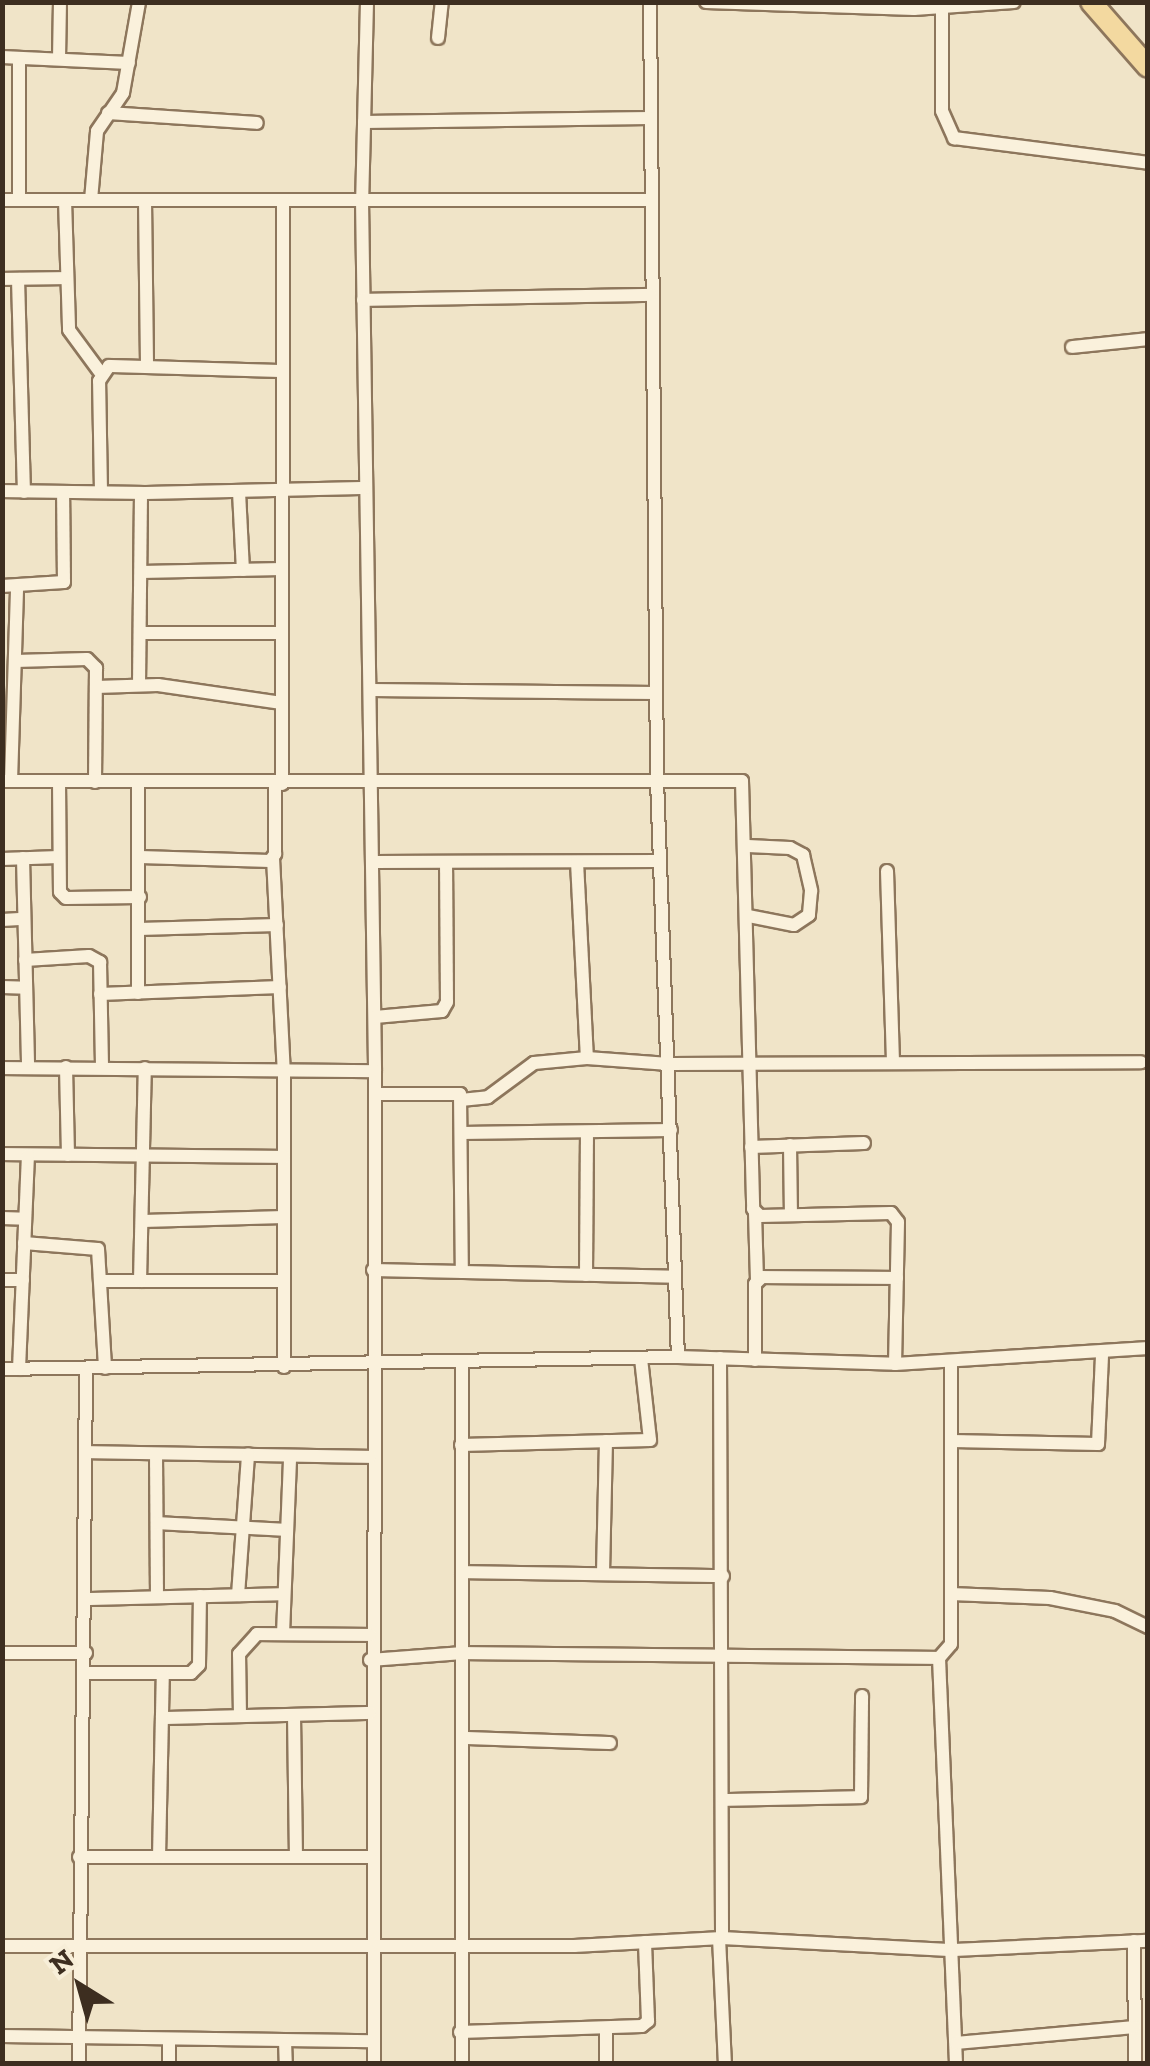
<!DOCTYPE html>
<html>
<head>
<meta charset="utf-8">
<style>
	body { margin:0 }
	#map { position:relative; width:1150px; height:2066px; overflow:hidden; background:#f0e4c8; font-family:"Zilla Slab",serif }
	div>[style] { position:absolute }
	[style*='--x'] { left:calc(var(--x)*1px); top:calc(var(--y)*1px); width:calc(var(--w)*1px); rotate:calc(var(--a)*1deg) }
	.roads { filter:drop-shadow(2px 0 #8d765c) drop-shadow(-2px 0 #8d765c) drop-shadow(0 2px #8d765c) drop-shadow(0 -2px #8d765c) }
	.street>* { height:12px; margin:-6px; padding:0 6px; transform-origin:6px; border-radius:6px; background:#faf1dc }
	.primary>* { height:20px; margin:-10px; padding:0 10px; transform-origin:10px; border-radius:10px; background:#f3d9a0 }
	span { translate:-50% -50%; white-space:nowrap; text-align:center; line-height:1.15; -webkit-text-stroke:10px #f7eed8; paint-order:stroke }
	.frame { position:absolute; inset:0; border:5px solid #3d2e20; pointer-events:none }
	.north { position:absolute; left:30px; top:1936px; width:100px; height:100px; -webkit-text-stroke:8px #f7eed8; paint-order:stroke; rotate:323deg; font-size:28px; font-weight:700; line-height:40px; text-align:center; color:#3d2e20 }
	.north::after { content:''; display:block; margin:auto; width:35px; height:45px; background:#3d2e20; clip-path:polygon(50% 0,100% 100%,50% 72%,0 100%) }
</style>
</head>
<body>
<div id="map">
	<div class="roads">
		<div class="street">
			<div style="--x:367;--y:2;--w:198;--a:91.4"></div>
			<div style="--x:362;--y:200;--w:871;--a:89.14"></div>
			<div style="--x:650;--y:2;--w:778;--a:89.48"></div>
			<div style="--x:657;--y:780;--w:577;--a:87.92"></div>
			<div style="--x:678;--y:1357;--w:217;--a:1.8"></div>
			<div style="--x:895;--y:1364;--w:254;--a:-3.6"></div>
			<div style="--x:706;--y:2;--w:208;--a:1.9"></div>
			<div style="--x:914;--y:9;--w:100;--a:-4"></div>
			<div style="--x:942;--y:2;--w:109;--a:90"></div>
			<div style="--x:942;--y:111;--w:30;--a:66"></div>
			<div style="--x:954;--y:138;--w:196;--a:7.3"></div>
			<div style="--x:438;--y:38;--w:36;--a:-84"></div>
			<div style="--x:2;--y:57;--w:127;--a:2.7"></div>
			<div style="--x:59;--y:59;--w:57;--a:-89"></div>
			<div style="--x:108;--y:113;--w:149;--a:3.8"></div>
			<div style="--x:364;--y:122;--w:286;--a:-0.8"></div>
			<div style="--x:2;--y:200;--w:648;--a:0"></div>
			<div style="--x:19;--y:200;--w:142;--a:-90"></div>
			<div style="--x:65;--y:200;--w:130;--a:88.2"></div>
			<div style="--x:69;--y:330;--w:52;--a:53.6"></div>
			<div style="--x:91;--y:200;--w:69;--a:-85"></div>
			<div style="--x:97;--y:131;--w:46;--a:-55.6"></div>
			<div style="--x:123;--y:93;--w:92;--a:-80"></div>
			<div style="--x:145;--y:200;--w:166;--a:89.3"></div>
			<div style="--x:2;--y:279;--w:63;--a:-0.9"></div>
			<div style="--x:18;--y:279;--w:213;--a:88.4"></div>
			<div style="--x:363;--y:300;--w:288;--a:-1"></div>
			<div style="--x:1072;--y:347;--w:76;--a:-6"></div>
			<div style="--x:2;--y:491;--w:139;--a:0.8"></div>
			<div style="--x:101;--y:492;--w:111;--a:-91"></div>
			<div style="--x:99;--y:381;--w:18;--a:-56"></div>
			<div style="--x:109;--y:366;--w:173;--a:1.7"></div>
			<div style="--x:239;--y:492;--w:78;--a:87.1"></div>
			<div style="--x:141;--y:572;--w:141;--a:-1.2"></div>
			<div style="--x:2;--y:586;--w:62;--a:-3.7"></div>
			<div style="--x:64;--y:582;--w:90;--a:-90.6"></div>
			<div style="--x:140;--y:633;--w:142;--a:0"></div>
			<div style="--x:15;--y:661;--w:72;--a:-1.6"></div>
			<div style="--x:87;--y:659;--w:13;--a:45"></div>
			<div style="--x:96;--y:668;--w:114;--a:90.5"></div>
			<div style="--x:139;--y:685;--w:192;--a:-89.4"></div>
			<div style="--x:141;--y:493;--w:225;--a:-1.3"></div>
			<div style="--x:96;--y:687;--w:62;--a:-1.8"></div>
			<div style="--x:158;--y:685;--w:125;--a:8.3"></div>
			<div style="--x:372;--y:690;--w:284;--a:0.6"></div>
			<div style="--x:2;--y:781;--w:740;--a:0"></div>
			<div style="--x:742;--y:781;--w:428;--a:88.5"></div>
			<div style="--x:753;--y:1209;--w:10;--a:45"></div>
			<div style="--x:760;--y:1216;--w:131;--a:-1.3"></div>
			<div style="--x:891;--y:1213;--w:11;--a:52"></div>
			<div style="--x:898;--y:1222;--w:142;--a:91.2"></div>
			<div style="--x:11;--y:781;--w:194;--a:-88.2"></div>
			<div style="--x:59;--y:781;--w:111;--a:89.5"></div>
			<div style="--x:60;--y:892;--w:8;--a:45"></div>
			<div style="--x:66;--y:898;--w:74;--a:-0.8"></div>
			<div style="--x:138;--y:784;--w:209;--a:90"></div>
			<div style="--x:282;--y:784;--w:584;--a:-89.9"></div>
			<div style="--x:748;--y:846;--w:42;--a:2.7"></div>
			<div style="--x:790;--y:848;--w:15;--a:28"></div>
			<div style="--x:803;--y:855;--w:37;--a:77"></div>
			<div style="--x:811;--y:891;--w:24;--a:95"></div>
			<div style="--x:809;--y:915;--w:18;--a:146"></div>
			<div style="--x:794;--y:925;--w:47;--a:-168.9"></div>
			<div style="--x:140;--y:857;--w:130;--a:1.8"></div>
			<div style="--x:270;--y:861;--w:9;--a:-54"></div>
			<div style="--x:275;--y:854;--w:70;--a:-90"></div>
			<div style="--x:23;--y:858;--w:210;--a:88.6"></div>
			<div style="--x:273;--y:858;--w:215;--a:87.1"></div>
			<div style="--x:284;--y:1073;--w:294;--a:90"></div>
			<div style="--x:2;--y:859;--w:57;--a:-2"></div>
			<div style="--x:374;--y:862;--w:285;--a:-0.2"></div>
			<div style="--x:577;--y:862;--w:196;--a:87.1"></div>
			<div style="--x:887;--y:871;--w:190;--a:88.2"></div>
			<div style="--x:2;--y:920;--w:22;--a:-3"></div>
			<div style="--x:139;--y:929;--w:138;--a:-1.7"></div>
			<div style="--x:25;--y:960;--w:64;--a:-3.6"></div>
			<div style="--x:89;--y:956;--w:13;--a:29"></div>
			<div style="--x:100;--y:962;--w:105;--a:88.9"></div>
			<div style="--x:2;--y:987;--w:24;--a:2"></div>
			<div style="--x:100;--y:994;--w:180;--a:-2.2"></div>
			<div style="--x:375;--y:1017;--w:67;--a:-5.1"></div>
			<div style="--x:442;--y:1011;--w:10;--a:-61"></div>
			<div style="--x:447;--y:1002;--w:140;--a:-90.4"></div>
			<div style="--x:66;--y:1067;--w:88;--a:88.7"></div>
			<div style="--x:2;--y:1068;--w:373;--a:0.5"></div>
			<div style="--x:375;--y:1071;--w:993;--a:90.06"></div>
			<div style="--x:376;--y:1094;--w:84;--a:0"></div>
			<div style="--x:460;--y:1094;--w:178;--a:89.4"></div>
			<div style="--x:461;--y:1100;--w:27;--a:-6"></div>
			<div style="--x:488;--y:1097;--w:57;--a:-36.5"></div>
			<div style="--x:534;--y:1063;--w:53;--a:-5.4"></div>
			<div style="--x:587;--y:1058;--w:82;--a:4.2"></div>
			<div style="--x:669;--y:1064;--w:472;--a:-0.2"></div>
			<div style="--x:461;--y:1133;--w:210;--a:-0.8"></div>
			<div style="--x:790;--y:1145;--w:69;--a:89.2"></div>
			<div style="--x:751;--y:1147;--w:113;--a:-2"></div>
			<div style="--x:2;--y:1154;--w:282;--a:0.6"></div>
			<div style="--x:755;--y:1213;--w:67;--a:88.3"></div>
			<div style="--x:2;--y:1218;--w:23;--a:2"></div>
			<div style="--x:143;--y:1221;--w:141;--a:-1.6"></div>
			<div style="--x:24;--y:1243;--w:74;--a:4.6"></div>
			<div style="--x:98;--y:1249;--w:119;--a:86.6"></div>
			<div style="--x:373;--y:1270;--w:302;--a:1.3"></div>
			<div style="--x:586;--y:1275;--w:143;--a:-89.6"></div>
			<div style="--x:2;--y:1280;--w:21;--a:0"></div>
			<div style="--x:104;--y:1281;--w:180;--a:0"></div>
			<div style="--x:140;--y:1281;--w:213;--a:-88.7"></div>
			<div style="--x:720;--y:1358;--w:580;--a:89.8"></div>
			<div style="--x:755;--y:1360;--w:76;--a:-90"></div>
			<div style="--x:755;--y:1284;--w:10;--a:-45"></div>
			<div style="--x:762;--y:1277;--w:135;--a:0.4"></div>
			<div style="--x:2;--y:1369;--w:676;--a:-1.02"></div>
			<div style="--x:19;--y:1369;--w:214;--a:-87.6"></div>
			<div style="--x:951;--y:1441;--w:147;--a:1.2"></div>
			<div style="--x:1098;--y:1444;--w:89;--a:-87.4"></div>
			<div style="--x:461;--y:1445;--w:189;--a:-1.5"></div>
			<div style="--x:650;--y:1440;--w:82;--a:-96.3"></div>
			<div style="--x:86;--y:1452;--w:284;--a:1"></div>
			<div style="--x:156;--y:1454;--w:143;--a:89.6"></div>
			<div style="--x:157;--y:1523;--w:130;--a:3.1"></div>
			<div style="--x:462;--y:1572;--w:261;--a:0.9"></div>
			<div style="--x:603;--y:1573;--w:132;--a:-88.7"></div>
			<div style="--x:951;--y:1594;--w:99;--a:2.3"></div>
			<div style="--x:1050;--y:1598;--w:66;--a:11.3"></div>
			<div style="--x:1115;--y:1611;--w:37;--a:26"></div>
			<div style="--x:238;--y:1595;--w:141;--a:-85.9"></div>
			<div style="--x:86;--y:1599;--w:198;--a:-1.4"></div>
			<div style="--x:283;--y:1634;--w:178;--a:-87.7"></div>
			<div style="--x:2;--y:1653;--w:84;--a:0"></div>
			<div style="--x:939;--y:1658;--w:18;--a:-49"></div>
			<div style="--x:951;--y:1644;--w:283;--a:-90"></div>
			<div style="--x:370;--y:1660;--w:93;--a:-4.3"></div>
			<div style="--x:463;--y:1653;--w:476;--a:0.6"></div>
			<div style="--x:939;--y:1658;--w:406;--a:87.6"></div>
			<div style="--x:85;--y:1673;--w:106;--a:0"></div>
			<div style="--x:191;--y:1673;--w:11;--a:-45"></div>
			<div style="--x:199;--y:1665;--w:69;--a:-89.2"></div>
			<div style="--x:294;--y:1715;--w:142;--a:89.2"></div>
			<div style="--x:240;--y:1716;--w:62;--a:-90.9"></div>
			<div style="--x:239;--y:1654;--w:27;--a:-48"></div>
			<div style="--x:257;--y:1634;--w:113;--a:0.5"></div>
			<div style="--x:162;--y:1718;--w:208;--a:-1.4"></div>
			<div style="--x:466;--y:1738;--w:144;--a:2"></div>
			<div style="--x:723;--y:1800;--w:138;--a:-1.2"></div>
			<div style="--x:861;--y:1797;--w:101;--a:-89.4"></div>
			<div style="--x:79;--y:1857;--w:291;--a:0"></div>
			<div style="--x:159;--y:1857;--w:184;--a:-88.8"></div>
			<div style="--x:719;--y:1938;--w:126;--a:87.3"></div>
			<div style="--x:1134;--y:1941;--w:123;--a:89.5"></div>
			<div style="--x:2;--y:1946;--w:572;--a:0"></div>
			<div style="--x:574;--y:1946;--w:148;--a:-3.1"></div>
			<div style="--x:722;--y:1938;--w:232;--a:3"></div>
			<div style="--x:954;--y:1950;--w:194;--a:-2.7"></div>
			<div style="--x:606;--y:2029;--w:35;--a:90"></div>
			<div style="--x:460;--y:2032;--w:182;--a:-1.9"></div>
			<div style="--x:642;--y:2026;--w:8;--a:-40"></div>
			<div style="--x:648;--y:2021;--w:79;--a:-92.2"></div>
			<div style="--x:2;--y:2036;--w:371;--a:0.8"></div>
			<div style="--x:285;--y:2041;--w:23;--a:88"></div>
			<div style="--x:956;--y:2043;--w:179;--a:-5.1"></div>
			<div style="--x:79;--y:2064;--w:696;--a:-89.42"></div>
			<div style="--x:169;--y:2064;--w:25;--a:-90"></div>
			<div style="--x:462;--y:2064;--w:700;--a:-90"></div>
		</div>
		<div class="primary">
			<div style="--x:1091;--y:2;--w:86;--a:48.8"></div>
		</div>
	</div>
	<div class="frame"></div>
	<div class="north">N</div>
</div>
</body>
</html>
